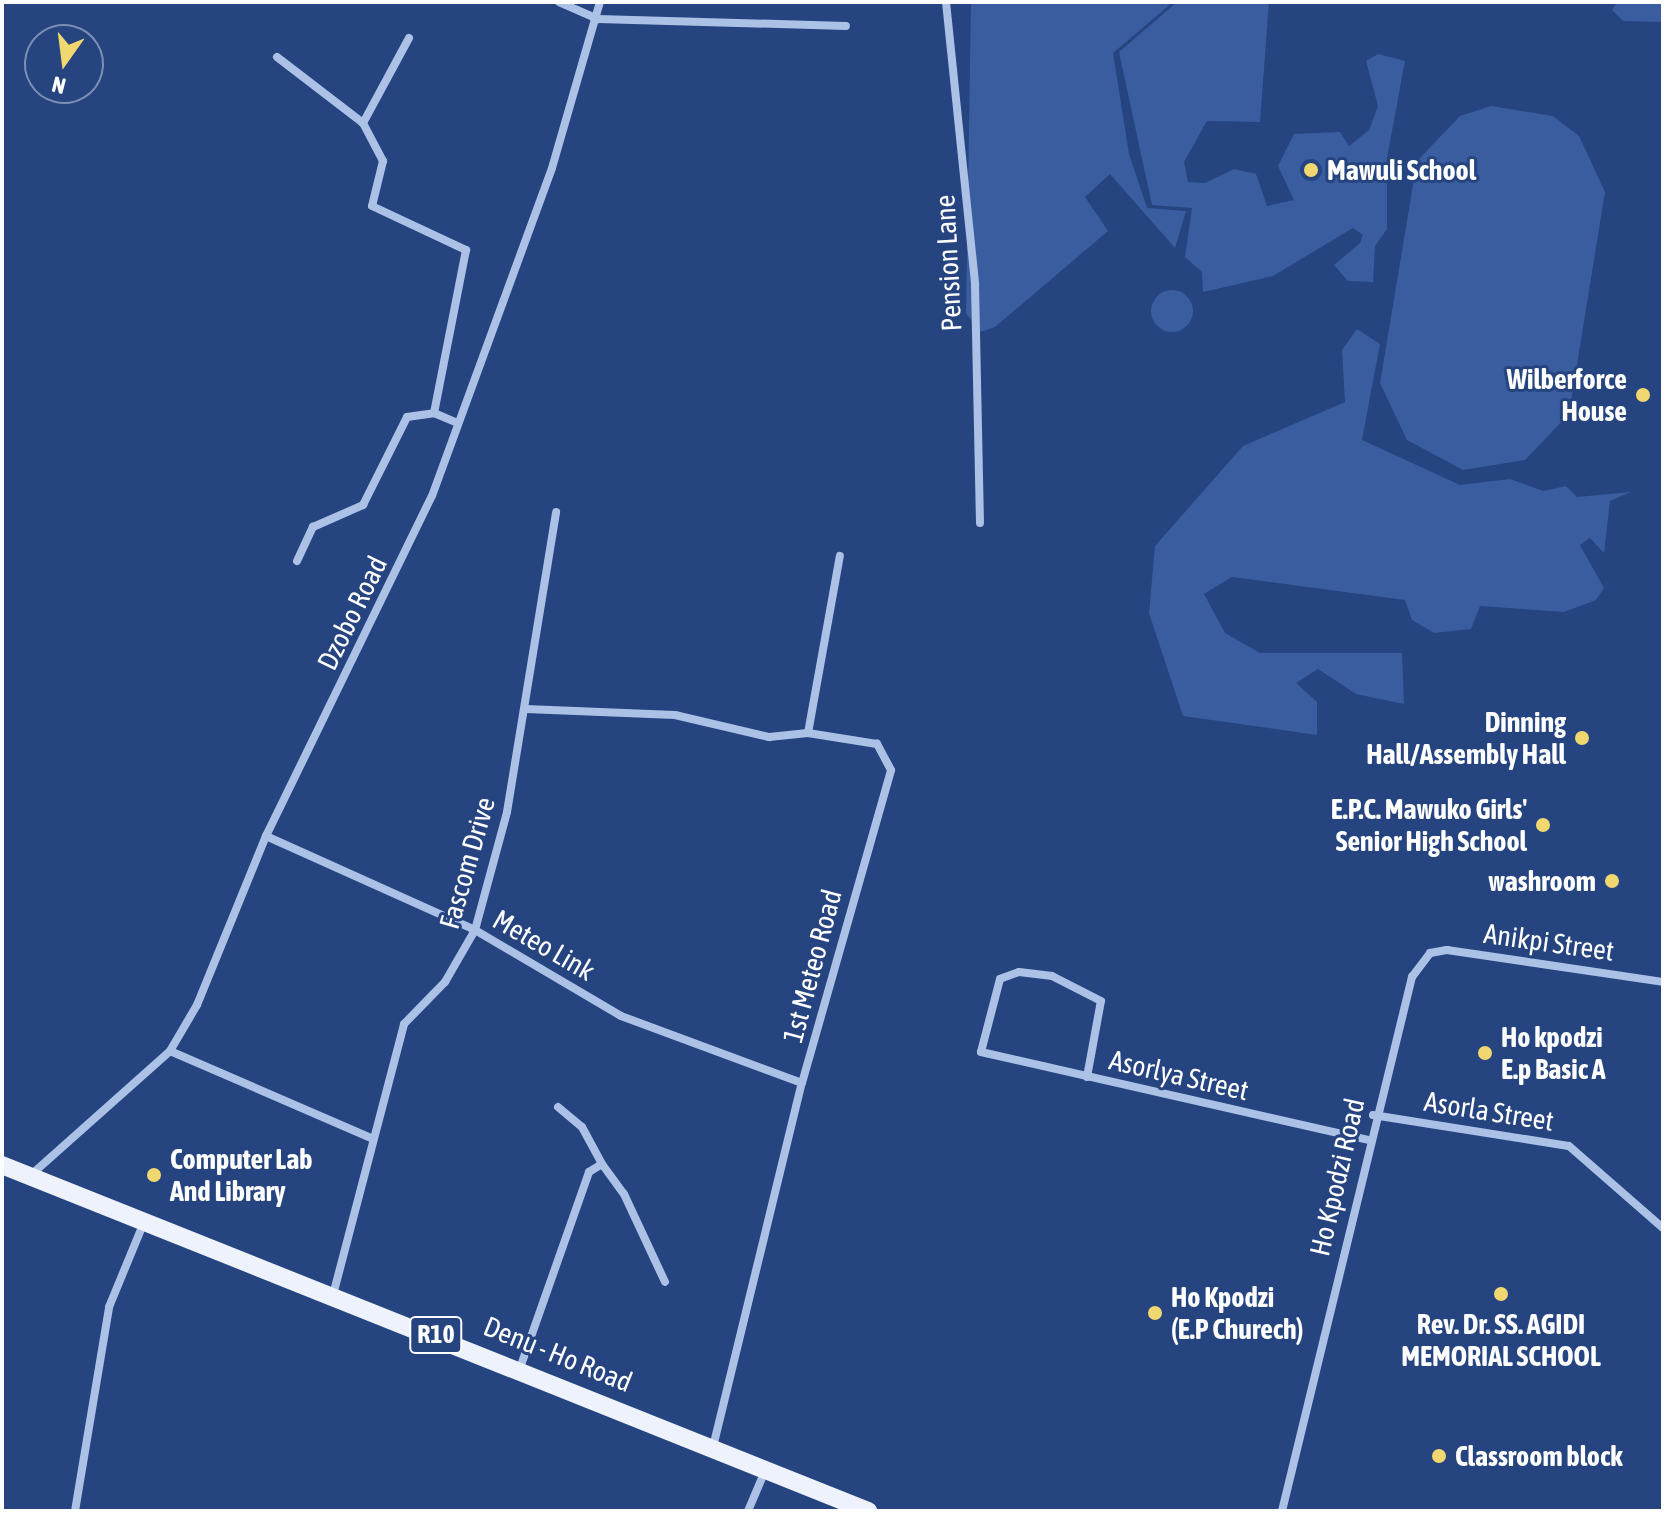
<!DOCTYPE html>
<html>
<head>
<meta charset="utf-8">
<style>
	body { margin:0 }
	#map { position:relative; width:1665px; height:1513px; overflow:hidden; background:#254480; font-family:"Asap Condensed",sans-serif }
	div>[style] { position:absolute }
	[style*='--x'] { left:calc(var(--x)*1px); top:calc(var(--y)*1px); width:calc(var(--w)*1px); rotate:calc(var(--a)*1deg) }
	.green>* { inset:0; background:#395d9e }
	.round { border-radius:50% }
	.minor>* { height:8px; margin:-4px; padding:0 4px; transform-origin:4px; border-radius:4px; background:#acc1e6 }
	.primary>* { height:18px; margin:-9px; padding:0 9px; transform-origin:9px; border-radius:9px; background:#edf2fd }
	.dots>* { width:22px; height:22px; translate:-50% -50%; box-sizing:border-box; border:4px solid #254480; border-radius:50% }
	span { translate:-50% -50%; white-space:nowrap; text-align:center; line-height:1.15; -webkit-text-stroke:6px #254480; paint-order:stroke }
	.shield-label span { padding:2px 6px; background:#254480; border:2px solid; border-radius:6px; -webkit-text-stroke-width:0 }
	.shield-label { font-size:26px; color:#fff; font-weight:700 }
	.poi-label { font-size:28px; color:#fff; font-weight:700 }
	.left { translate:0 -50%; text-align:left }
	.right { translate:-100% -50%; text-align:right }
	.street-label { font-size:28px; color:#fff }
	.frame { position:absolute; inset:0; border:4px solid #fff; pointer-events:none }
	.north { position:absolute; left:24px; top:24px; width:80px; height:80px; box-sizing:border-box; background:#254480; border:2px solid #7c8fb3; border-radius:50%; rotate:194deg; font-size:22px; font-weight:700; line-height:32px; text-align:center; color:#fff }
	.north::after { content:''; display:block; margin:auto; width:28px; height:36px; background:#f0d770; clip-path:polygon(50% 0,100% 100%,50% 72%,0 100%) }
</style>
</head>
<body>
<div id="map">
	<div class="green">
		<div style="clip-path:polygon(971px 2px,1173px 2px,1113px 53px,1129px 154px,1147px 208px,1186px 211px,1175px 248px,1110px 174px,1085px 197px,1108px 231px,995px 327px,980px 332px,966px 313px)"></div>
		<div style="clip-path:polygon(1177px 2px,1269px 2px,1260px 122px,1207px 121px,1184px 162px,1188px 182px,1205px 183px,1234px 169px,1256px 174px,1267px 206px,1294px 200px,1278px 166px,1294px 134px,1340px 132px,1349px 146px,1369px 130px,1378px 106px,1366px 61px,1378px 54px,1405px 61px,1387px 158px,1387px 229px,1375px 246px,1373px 282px,1348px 281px,1334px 265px,1360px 243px,1363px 235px,1353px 228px,1273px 276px,1203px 292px,1202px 272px,1185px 257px,1192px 208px,1152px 205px,1119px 52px)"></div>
		<div style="clip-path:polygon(1617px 2px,1663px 2px,1663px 22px,1623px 21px,1612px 10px)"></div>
		<div style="clip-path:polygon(1491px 106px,1553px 116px,1579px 136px,1605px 192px,1569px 414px,1525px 460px,1463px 470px,1407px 440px,1380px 383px,1417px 161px,1460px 116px)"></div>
		<div class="round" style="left:1151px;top:290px;width:42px;height:42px"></div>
		<div style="clip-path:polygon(1357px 329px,1380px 344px,1362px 440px,1460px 485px,1510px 479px,1543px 491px,1566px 486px,1577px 497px,1631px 492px,1610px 501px,1604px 553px,1590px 538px,1580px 545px,1604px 588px,1596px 600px,1564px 612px,1480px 606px,1471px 629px,1434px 633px,1412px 620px,1405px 600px,1232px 577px,1204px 594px,1225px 633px,1260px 653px,1402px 653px,1404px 704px,1356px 694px,1318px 669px,1296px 683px,1317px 702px,1317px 735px,1183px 716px,1149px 613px,1155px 546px,1243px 446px,1345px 402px,1342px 350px)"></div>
	</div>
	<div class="minor">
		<div style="--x:559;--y:2;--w:43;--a:23.6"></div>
		<div style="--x:598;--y:19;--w:248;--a:1.6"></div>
		<div style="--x:946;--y:2;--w:284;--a:84.1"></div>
		<div style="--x:975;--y:285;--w:238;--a:88.8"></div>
		<div style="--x:409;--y:38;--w:97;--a:118.4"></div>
		<div style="--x:363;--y:123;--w:43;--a:62.2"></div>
		<div style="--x:383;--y:161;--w:46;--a:103.7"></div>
		<div style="--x:372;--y:206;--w:104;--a:25.1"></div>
		<div style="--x:466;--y:250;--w:166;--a:101.1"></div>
		<div style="--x:277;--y:57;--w:108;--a:37.5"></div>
		<div style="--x:297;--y:561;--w:38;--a:-65"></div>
		<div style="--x:313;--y:527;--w:55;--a:-23.7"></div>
		<div style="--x:363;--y:505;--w:98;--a:-63.4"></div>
		<div style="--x:407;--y:417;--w:27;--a:-8"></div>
		<div style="--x:434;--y:413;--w:26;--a:23"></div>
		<div style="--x:526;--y:709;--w:149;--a:2.3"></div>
		<div style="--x:675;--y:715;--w:97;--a:13.2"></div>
		<div style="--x:769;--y:737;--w:39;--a:-6"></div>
		<div style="--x:266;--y:836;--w:229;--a:24.2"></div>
		<div style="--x:475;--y:930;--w:169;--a:30.5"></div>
		<div style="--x:621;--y:1016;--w:193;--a:20.3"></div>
		<div style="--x:170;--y:1051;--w:219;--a:23.4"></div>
		<div style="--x:1087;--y:1077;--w:77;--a:-79.6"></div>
		<div style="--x:1101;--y:1001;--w:55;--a:-153"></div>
		<div style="--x:1052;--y:976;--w:33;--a:-173"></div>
		<div style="--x:1019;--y:972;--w:20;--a:160"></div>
		<div style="--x:1000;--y:979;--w:75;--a:104.6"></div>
		<div style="--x:981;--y:1052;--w:397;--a:12.8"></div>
		<div style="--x:558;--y:1107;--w:31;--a:40"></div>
		<div style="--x:582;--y:1127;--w:42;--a:61.6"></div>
		<div style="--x:1373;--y:1115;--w:198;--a:9"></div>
		<div style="--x:1569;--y:1146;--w:125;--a:41.1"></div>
		<div style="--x:32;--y:1174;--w:185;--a:-41.7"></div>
		<div style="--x:170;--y:1051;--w:53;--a:-59.6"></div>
		<div style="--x:197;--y:1005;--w:183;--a:-67.8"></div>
		<div style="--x:266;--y:836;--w:378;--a:-64"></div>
		<div style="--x:432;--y:496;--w:349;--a:-69.9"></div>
		<div style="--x:552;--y:168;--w:173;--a:-73.9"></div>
		<div style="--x:333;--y:1295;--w:280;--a:-75.3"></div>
		<div style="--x:404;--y:1024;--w:59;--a:-45.7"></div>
		<div style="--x:445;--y:982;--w:60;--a:-60"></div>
		<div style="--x:475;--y:930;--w:122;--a:-74.8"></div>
		<div style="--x:507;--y:812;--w:304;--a:-80.7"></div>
		<div style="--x:520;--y:1368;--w:208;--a:-70.6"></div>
		<div style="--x:589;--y:1172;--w:15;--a:-32"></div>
		<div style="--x:602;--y:1164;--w:37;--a:54"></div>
		<div style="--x:624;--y:1194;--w:97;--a:65"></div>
		<div style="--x:713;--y:1447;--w:375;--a:-76.3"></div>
		<div style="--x:802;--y:1083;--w:325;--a:-74.1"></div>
		<div style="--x:891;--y:770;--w:30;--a:-118"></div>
		<div style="--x:877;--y:744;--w:70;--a:-170.9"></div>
		<div style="--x:808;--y:733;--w:180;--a:-79.8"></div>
		<div style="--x:75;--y:1511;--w:207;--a:-80.5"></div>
		<div style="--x:109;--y:1307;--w:92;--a:-67.6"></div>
		<div style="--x:748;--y:1511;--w:43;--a:-67"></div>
		<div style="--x:1282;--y:1511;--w:550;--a:-76.32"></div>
		<div style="--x:1412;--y:977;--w:30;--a:-53"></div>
		<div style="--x:1430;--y:953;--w:17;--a:-10"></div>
		<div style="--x:1447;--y:950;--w:218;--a:8.4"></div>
	</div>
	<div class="primary">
		<div style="--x:2;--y:1165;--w:933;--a:21.78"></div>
	</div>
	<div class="dots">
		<div style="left:1311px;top:170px;background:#f0d770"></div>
		<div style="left:1643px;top:395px;background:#f0d770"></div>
		<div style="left:1582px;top:738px;background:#f0d770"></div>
		<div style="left:1543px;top:825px;background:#f0d770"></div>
		<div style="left:1612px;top:881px;background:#f0d770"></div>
		<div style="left:1485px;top:1053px;background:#f0d770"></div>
		<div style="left:154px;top:1175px;background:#f0d770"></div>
		<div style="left:1501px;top:1294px;background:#f0d770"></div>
		<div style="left:1155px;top:1313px;background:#f0d770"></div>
		<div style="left:1439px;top:1456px;background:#f0d770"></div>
	</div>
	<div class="shield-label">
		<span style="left:436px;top:1335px">R10</span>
	</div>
	<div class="poi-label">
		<span class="left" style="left:1327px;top:170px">Mawuli School</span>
		<span class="right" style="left:1627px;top:395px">Wilberforce<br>House</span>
		<span class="right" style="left:1566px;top:738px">Dinning<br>Hall/Assembly Hall</span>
		<span class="right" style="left:1527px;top:825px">E.P.C. Mawuko Girls'<br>Senior High School</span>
		<span class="right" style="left:1596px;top:881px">washroom</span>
		<span class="left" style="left:1501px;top:1053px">Ho kpodzi<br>E.p Basic A</span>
		<span class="left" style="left:170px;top:1175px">Computer Lab<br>And Library</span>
		<span class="left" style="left:1171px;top:1313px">Ho Kpodzi<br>(E.P Churech)</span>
		<span style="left:1501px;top:1340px">Rev. Dr. SS. AGIDI<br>MEMORIAL SCHOOL</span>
		<span class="left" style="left:1455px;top:1456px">Classroom block</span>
	</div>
	<div class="street-label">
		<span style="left:948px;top:263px;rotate:-93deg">Pension Lane</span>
		<span style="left:352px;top:613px;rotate:-64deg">Dzobo Road</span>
		<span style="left:467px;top:863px;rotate:-74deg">Fascom Drive</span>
		<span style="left:1549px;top:942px;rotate:8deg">Anikpi Street</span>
		<span style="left:544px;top:945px;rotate:30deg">Meteo Link</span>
		<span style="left:812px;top:966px;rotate:-75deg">1st Meteo Road</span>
		<span style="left:1179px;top:1075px;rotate:13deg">Asorlya Street</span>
		<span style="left:1489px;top:1111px;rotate:9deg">Asorla Street</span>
		<span style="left:1337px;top:1177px;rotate:-77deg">Ho Kpodzi Road</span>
		<span style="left:558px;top:1354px;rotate:22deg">Denu - Ho Road</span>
	</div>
	<div class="frame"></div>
	<div class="north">N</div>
</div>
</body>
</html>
